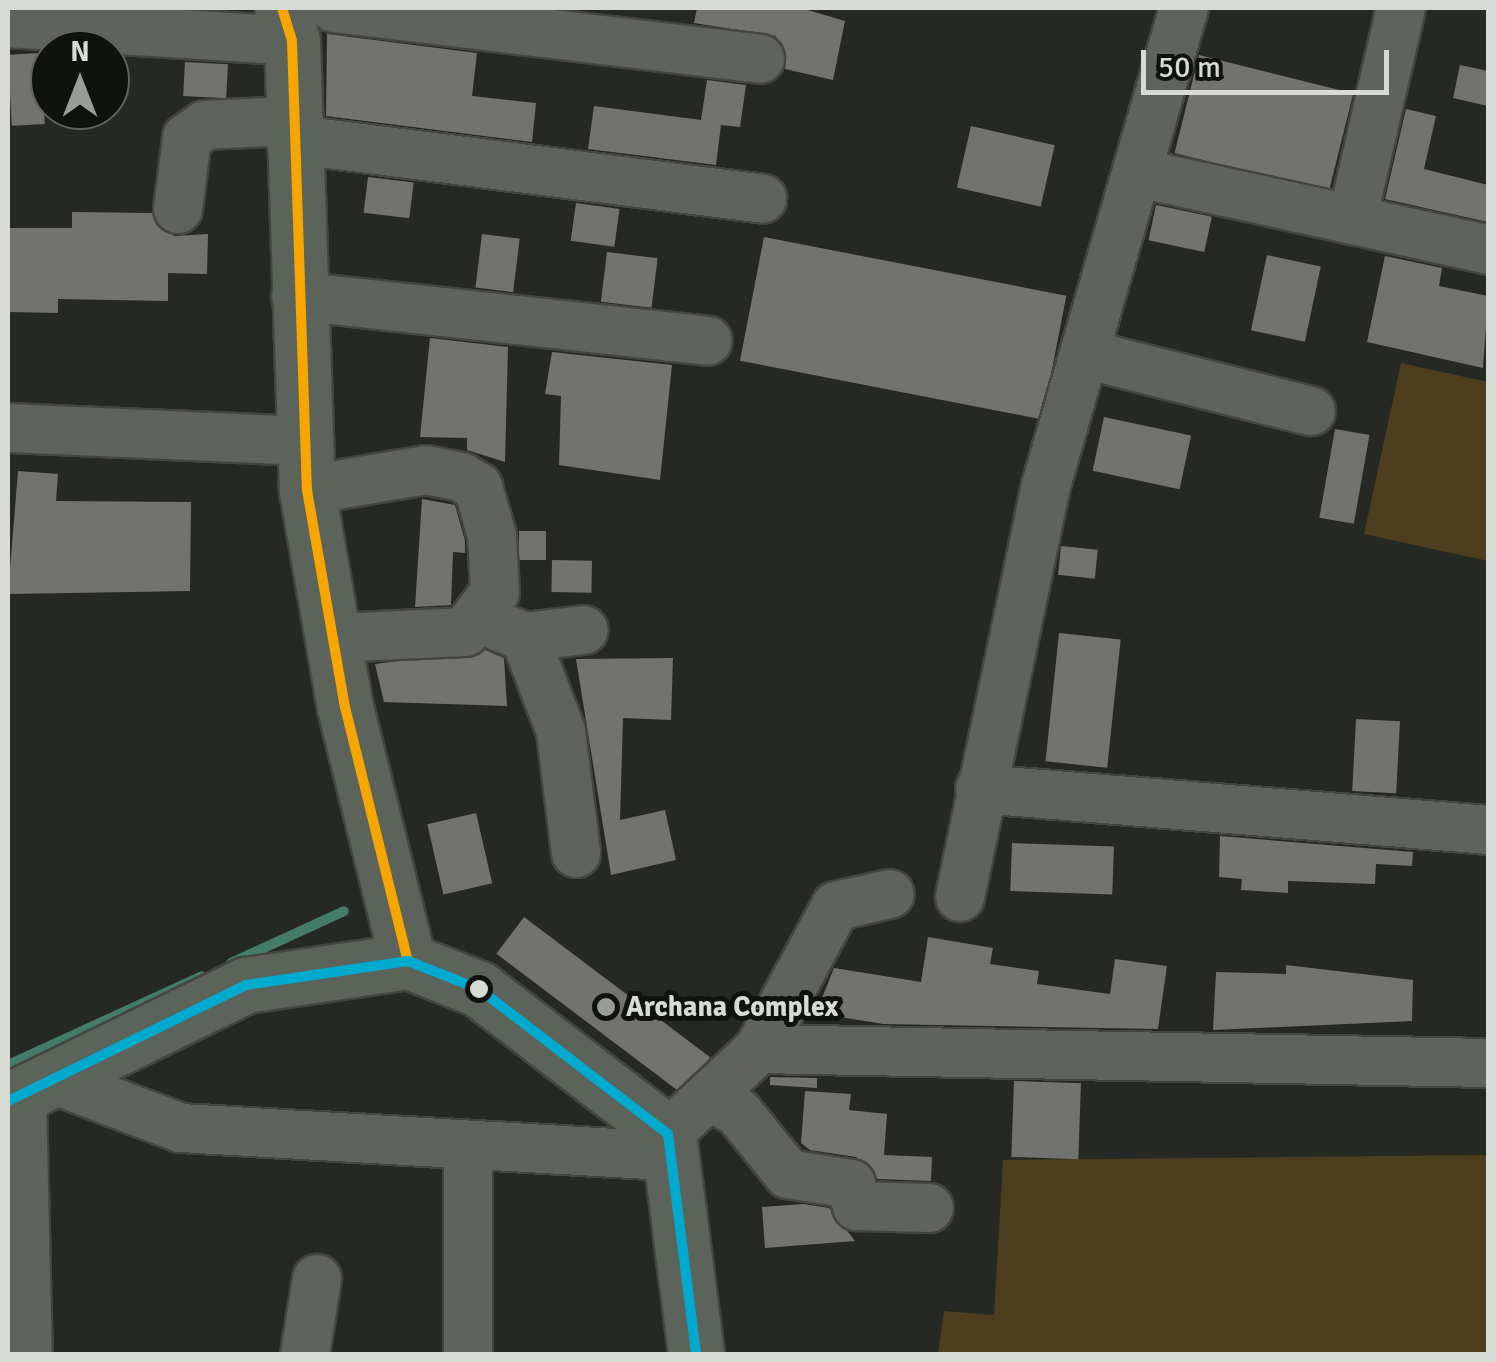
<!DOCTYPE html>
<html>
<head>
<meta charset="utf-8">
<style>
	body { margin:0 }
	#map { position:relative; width:1496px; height:1362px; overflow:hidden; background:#262824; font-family:Signika,sans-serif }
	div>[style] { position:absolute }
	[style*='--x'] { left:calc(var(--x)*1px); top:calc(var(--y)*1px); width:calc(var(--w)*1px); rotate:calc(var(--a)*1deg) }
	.green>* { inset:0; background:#4c3e1e }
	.stream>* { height:10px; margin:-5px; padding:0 5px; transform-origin:5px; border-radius:5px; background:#447c6b }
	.building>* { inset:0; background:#727370; transform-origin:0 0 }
	.roads { filter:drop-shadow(2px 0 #434541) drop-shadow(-2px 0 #434541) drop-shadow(0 2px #434541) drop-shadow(0 -2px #434541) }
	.minor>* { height:48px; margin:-24px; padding:0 24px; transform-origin:24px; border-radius:24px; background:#60625f }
	.major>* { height:55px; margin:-27.5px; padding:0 27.5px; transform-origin:27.5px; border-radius:27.5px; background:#5c635b }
	.bus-1>* { height:10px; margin:-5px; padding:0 5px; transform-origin:5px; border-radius:5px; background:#f7a600 }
	.bus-2>* { height:10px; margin:-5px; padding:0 5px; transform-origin:5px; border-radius:5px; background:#00a9ce }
	.dots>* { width:28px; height:28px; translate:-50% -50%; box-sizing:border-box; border:5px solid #10120e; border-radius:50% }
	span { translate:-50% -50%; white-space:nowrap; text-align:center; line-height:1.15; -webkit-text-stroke:10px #10120e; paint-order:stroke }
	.poi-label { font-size:28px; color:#d7dad5; font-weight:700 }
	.left { translate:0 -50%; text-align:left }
	.frame { position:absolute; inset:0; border:10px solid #d7dad5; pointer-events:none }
	.north { position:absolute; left:30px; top:30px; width:100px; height:100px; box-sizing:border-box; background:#10120e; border:2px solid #60625e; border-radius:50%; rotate:0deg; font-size:28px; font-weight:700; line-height:40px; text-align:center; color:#d7dad5 }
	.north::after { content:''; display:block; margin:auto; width:35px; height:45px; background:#999c97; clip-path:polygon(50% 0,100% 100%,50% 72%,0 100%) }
	.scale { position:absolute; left:1141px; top:50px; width:248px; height:45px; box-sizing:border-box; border:5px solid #d7dad5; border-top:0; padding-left:12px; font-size:30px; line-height:35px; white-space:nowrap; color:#d7dad5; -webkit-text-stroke:8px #10120e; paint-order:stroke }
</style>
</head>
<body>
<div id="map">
	<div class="green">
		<div style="clip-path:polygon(1401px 363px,1488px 382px,1488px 561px,1364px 534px)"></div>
		<div style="clip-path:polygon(1488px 1155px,1488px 1354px,938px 1354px,944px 1311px,994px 1315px,1003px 1160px)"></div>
	</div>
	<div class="stream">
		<div style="--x:231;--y:963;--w:124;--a:-24.7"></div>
		<div style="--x:8;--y:1065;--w:213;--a:-24.6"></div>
	</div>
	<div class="building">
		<div style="clip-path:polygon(697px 8px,801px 8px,845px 21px,833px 80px,785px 69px,776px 36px,694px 23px)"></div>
		<div style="clip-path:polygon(327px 34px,477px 53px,472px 96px,536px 103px,532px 142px,326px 116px)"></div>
		<div style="left:41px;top:53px;width:71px;height:33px;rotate:87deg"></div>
		<div style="left:1199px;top:55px;width:159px;height:101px;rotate:14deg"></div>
		<div style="left:185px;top:62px;width:43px;height:34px;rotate:3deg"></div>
		<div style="clip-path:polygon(1460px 65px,1488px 71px,1488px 106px,1453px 98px)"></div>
		<div style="clip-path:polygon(707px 80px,746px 85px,740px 127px,721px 125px,716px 165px,588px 149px,594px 106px,701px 120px)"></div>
		<div style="clip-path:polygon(1406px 109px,1436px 116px,1424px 169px,1488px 185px,1488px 222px,1385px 199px)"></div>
		<div style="left:971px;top:126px;width:86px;height:63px;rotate:13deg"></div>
		<div style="left:368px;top:177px;width:46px;height:36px;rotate:7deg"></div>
		<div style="left:576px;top:203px;width:44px;height:38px;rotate:8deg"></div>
		<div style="left:1156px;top:205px;width:57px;height:36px;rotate:12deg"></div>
		<div style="clip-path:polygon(72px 212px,152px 213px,174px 236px,208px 234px,207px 274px,168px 273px,168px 301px,58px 299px,58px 313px,8px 312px,8px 228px,72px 228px)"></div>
		<div style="left:482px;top:234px;width:38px;height:54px;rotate:7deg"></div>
		<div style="left:764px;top:237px;width:308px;height:126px;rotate:11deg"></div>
		<div style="left:607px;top:252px;width:51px;height:50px;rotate:7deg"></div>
		<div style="left:1267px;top:255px;width:55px;height:77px;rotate:12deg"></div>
		<div style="clip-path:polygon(1385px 256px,1442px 268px,1439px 286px,1488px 296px,1483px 368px,1367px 342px)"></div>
		<div style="clip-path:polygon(430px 338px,508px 347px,505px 462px,467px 450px,467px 438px,420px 437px)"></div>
		<div style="clip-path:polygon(552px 352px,672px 365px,660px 480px,559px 465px,561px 396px,545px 394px)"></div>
		<div style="left:1104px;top:417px;width:89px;height:55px;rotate:12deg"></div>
		<div style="left:1335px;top:429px;width:35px;height:90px;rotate:10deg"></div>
		<div style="clip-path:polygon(18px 471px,58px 474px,56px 501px,191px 502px,190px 591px,8px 594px)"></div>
		<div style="clip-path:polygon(422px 499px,455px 505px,465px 541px,465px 553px,453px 552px,451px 605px,415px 607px)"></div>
		<div style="left:519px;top:531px;width:27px;height:29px"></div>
		<div style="left:1061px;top:546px;width:37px;height:29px;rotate:6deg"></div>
		<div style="left:552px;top:560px;width:40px;height:32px;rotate:1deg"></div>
		<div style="left:1059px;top:633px;width:62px;height:129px;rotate:6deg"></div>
		<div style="clip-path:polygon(485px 650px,504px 658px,507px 706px,384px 702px,375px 664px)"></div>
		<div style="clip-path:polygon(673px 658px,671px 720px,623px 718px,620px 820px,665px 810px,676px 860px,611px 875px,576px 659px)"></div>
		<div style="left:1356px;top:719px;width:44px;height:72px;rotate:3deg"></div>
		<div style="left:476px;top:813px;width:72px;height:50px;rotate:77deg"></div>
		<div style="clip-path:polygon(1220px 836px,1413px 852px,1412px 866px,1376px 864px,1375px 884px,1288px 881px,1288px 893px,1241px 890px,1242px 879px,1219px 877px)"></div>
		<div style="left:1012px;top:843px;width:102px;height:48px;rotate:2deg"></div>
		<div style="left:524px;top:917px;width:233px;height:46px;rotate:37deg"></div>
		<div style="clip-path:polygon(928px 937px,993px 948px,990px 964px,1039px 971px,1037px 984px,1110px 994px,1115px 959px,1167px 966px,1158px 1029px,883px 1024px,816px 1013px,834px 968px,921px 982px)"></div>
		<div style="clip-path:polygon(1286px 965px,1413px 980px,1412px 1021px,1213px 1030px,1216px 972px,1286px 974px)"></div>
		<div style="clip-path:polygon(770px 1077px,817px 1078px,817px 1088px,770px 1085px)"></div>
		<div style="left:1014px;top:1081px;width:67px;height:76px;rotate:2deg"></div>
		<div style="clip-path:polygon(805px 1091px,851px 1094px,849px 1110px,887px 1114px,884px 1155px,932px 1157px,931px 1181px,878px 1179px,856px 1157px,810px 1150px,801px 1143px)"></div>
		<div style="clip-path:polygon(803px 1204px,829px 1208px,855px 1241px,765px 1248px,762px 1207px)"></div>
	</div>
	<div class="roads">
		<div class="minor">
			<div style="--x:334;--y:8;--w:429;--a:6.8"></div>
			<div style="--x:8;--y:23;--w:285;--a:3.6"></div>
			<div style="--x:290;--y:139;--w:476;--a:7.2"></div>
			<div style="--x:1139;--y:173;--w:357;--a:12.4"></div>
			<div style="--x:178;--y:209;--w:72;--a:-82.8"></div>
			<div style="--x:187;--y:138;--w:22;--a:-36"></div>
			<div style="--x:205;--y:125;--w:85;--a:-2.7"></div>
			<div style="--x:1352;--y:220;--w:218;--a:-77"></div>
			<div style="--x:296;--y:296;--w:414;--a:6.2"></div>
			<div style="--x:1085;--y:354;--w:233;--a:14.2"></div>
			<div style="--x:8;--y:428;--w:295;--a:2.5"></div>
			<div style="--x:307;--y:490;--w:121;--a:-9.5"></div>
			<div style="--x:426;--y:470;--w:36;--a:11"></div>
			<div style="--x:461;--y:477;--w:20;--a:30"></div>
			<div style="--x:478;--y:487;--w:51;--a:74.1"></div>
			<div style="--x:492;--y:536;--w:56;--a:86.9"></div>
			<div style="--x:495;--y:592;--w:50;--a:126.9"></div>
			<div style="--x:465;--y:632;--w:132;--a:177.4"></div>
			<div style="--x:497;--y:626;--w:30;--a:21"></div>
			<div style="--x:525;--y:637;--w:59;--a:-6.8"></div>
			<div style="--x:525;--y:637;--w:102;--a:69.2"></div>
			<div style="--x:561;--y:732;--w:122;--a:82.9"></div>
			<div style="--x:980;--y:789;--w:510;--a:4.61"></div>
			<div style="--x:960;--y:897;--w:417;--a:-78.2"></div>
			<div style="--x:1045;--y:489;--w:501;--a:-73.88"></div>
			<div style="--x:759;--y:1049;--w:162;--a:-61.7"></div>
			<div style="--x:836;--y:906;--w:55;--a:-12.5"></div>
			<div style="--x:60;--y:1082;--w:129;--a:20.8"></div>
			<div style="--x:181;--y:1128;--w:492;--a:3.3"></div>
			<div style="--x:709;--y:1096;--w:33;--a:29"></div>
			<div style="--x:738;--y:1112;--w:80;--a:51.1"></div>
			<div style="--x:788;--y:1174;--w:64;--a:9"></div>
			<div style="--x:851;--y:1184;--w:23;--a:75"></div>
			<div style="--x:857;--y:1206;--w:72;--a:1.6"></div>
			<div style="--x:22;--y:1098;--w:256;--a:88.7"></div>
			<div style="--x:668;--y:1134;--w:125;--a:-43"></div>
			<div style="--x:759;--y:1049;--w:729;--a:1.1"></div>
			<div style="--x:305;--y:1354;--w:76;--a:-80.9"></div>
			<div style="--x:468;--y:1354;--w:206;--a:-90"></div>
		</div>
		<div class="major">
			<div style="--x:282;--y:8;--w:34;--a:73"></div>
			<div style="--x:292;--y:41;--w:449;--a:88.1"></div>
			<div style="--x:307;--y:490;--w:220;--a:80.1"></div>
			<div style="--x:345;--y:707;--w:262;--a:76.1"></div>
			<div style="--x:8;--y:1101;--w:265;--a:-26"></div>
			<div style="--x:246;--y:985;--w:164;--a:-8.4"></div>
			<div style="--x:408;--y:961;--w:76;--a:21.5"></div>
			<div style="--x:479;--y:989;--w:238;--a:37.5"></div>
			<div style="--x:668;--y:1134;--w:222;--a:82.7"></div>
		</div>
	</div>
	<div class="bus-1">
		<div style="--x:282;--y:8;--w:34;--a:73"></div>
		<div style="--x:292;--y:41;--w:449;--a:88.1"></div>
		<div style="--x:307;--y:490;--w:220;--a:80.1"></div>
		<div style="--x:345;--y:707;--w:262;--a:76.1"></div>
	</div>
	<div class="bus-2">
		<div style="--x:8;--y:1101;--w:265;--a:-26"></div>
		<div style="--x:246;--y:985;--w:164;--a:-8.4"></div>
		<div style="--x:408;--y:961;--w:76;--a:21.5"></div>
		<div style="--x:479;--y:989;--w:238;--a:37.5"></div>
		<div style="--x:668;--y:1134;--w:222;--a:82.7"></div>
	</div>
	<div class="dots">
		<div style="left:479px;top:989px;background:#d7dad5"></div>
		<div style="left:606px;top:1007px;background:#999c97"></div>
	</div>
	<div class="poi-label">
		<span class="left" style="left:626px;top:1007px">Archana Complex</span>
	</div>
	<div class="frame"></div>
	<div class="north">N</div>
	<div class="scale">50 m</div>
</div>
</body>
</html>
